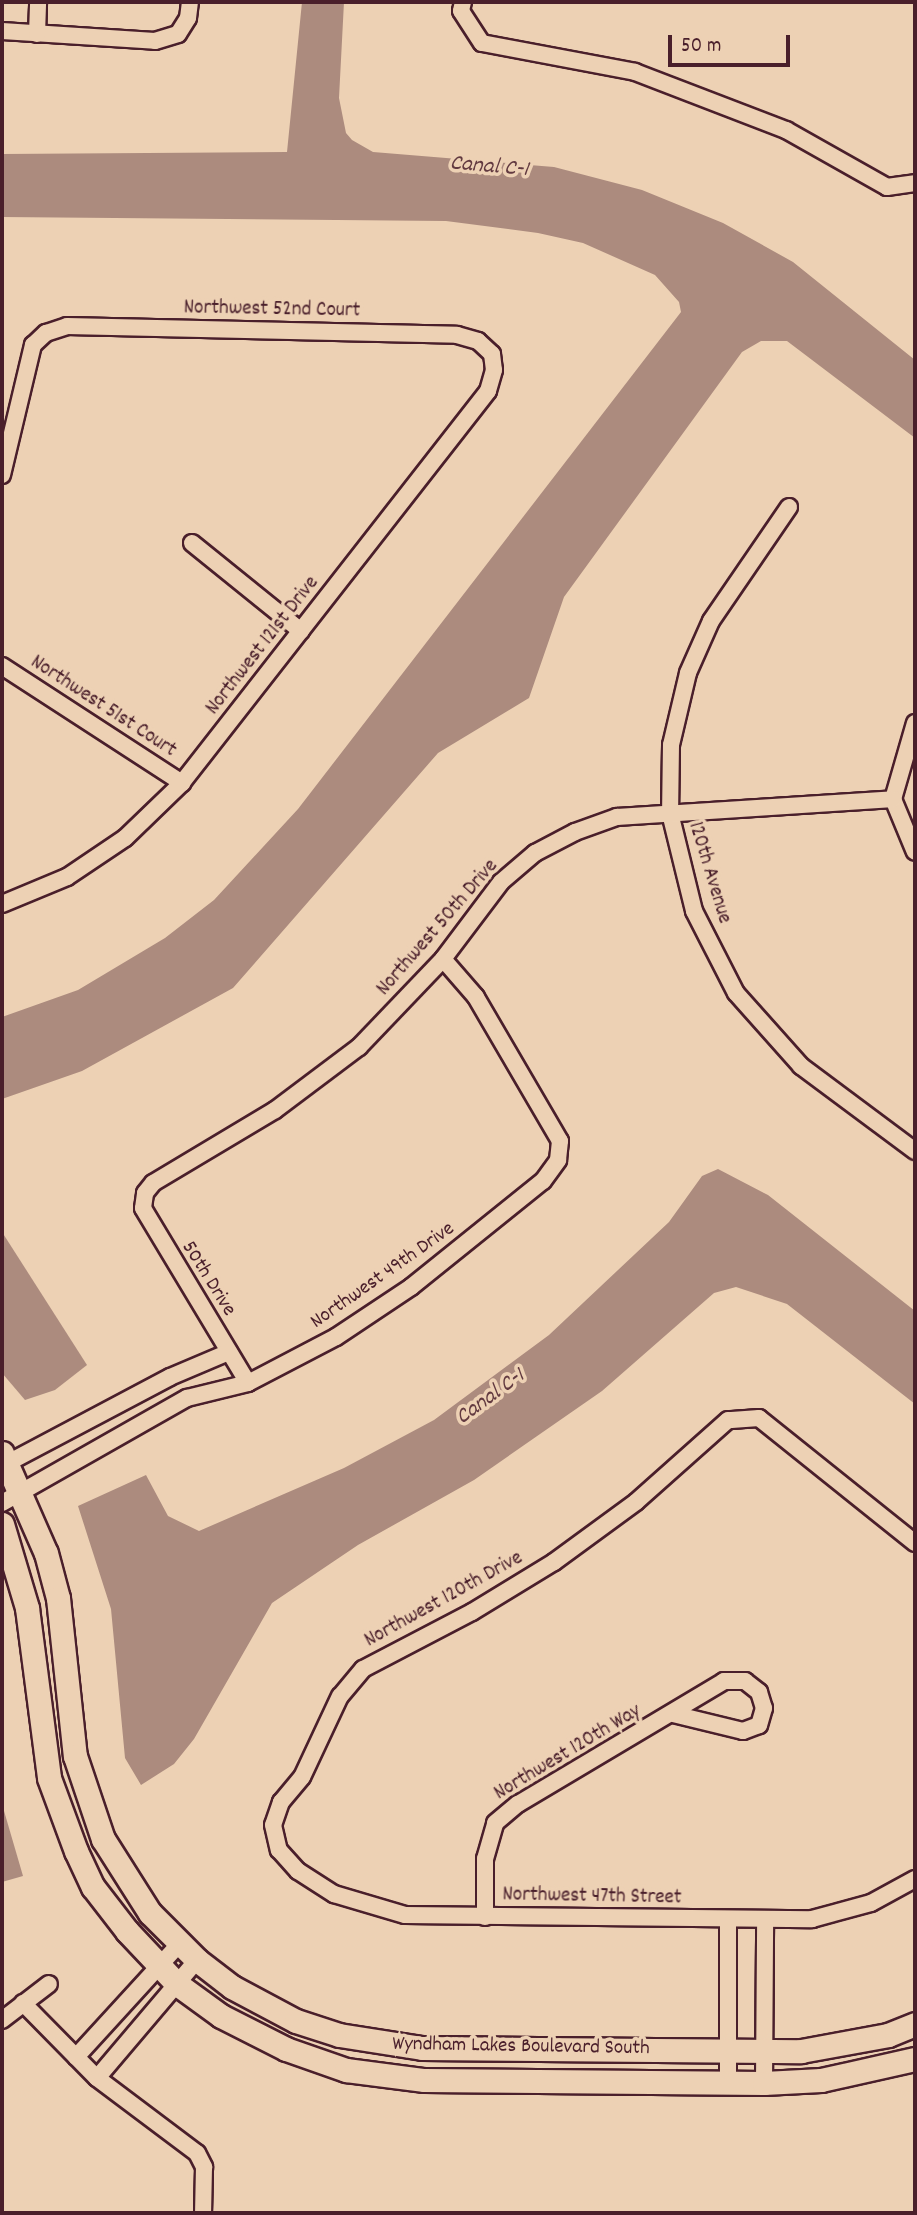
<!DOCTYPE html>
<html>
<head>
<meta charset="utf-8">
<style>
	body { margin:0 }
	#map { position:relative; width:917px; height:2215px; overflow:hidden; background:#edd1b4; font-family:Dekko,sans-serif }
	div>[style] { position:absolute }
	[style*='--x'] { left:calc(var(--x)*1px); top:calc(var(--y)*1px); width:calc(var(--w)*1px); rotate:calc(var(--a)*1deg) }
	.water>* { inset:0; background:#ac8b7e }
	.roads { filter:drop-shadow(2px 0 #4a1f2b) drop-shadow(-2px 0 #4a1f2b) drop-shadow(0 2px #4a1f2b) drop-shadow(0 -2px #4a1f2b) }
	.street>* { height:16px; margin:-8px; padding:0 8px; transform-origin:8px; border-radius:8px; background:#edd1b4 }
	.secondary>* { height:23px; margin:-11.5px; padding:0 11.5px; transform-origin:11.5px; border-radius:11.5px; background:#edd1b4 }
	span { translate:-50% -50%; white-space:nowrap; text-align:center; line-height:1.15; -webkit-text-stroke:7px #edd1b4; paint-order:stroke }
	.street-label { font-size:21px; color:#4a1f2b }
	.water-label { font-size:23px; color:#623a40; font-style:italic }
	.frame { position:absolute; inset:0; border:4px solid #4a1f2b; pointer-events:none }
	.scale { position:absolute; left:668px; top:35px; width:122px; height:32px; box-sizing:border-box; border:4px solid #4a1f2b; border-top:0; padding-left:9px; font-size:21px; line-height:24px; white-space:nowrap; color:#4a1f2b; -webkit-text-stroke:5px #edd1b4; paint-order:stroke }
</style>
</head>
<body>
<div id="map">
	<div class="water">
		<div style="clip-path:polygon(302px 2px,344px 2px,339px 98px,346px 133px,352px 140px,373px 152px,554px 167px,642px 190px,723px 223px,793px 262px,915px 360px,915px 438px,787px 341px,761px 341px,742px 352px,564px 597px,529px 698px,438px 753px,233px 988px,82px 1071px,2px 1099px,2px 1017px,78px 990px,165px 938px,214px 900px,298px 809px,681px 312px,679px 302px,655px 275px,583px 243px,538px 233px,446px 221px,2px 217px,2px 154px,287px 152px)"></div>
		<div style="clip-path:polygon(718px 1169px,768px 1195px,915px 1311px,915px 1404px,787px 1304px,736px 1287px,714px 1293px,602px 1391px,474px 1480px,358px 1545px,272px 1603px,194px 1739px,174px 1764px,141px 1785px,125px 1758px,111px 1609px,78px 1506px,146px 1475px,168px 1516px,199px 1531px,344px 1468px,434px 1420px,549px 1335px,669px 1222px,702px 1176px)"></div>
		<div style="clip-path:polygon(2px 1232px,87px 1365px,55px 1390px,25px 1400px,2px 1373px)"></div>
		<div style="clip-path:polygon(2px 1804px,23px 1876px,2px 1882px)"></div>
	</div>
	<div class="roads">
		<div class="street">
			<div style="--x:463;--y:2;--w:9;--a:103"></div>
			<div style="--x:461;--y:11;--w:38;--a:57"></div>
			<div style="--x:482;--y:43;--w:156;--a:10.7"></div>
			<div style="--x:635;--y:72;--w:162;--a:21"></div>
			<div style="--x:786;--y:130;--w:116;--a:29.4"></div>
			<div style="--x:887;--y:187;--w:28;--a:-8"></div>
			<div style="--x:2;--y:31;--w:153;--a:3.7"></div>
			<div style="--x:155;--y:41;--w:24;--a:-17"></div>
			<div style="--x:178;--y:34;--w:19;--a:-58"></div>
			<div style="--x:188;--y:18;--w:16;--a:-83"></div>
			<div style="--x:37;--y:34;--w:32;--a:-88"></div>
			<div style="--x:2;--y:475;--w:134;--a:-76.6"></div>
			<div style="--x:33;--y:345;--w:18;--a:-43"></div>
			<div style="--x:46;--y:333;--w:22;--a:-18"></div>
			<div style="--x:67;--y:326;--w:390;--a:1.3"></div>
			<div style="--x:457;--y:335;--w:22;--a:16"></div>
			<div style="--x:478;--y:341;--w:19;--a:43"></div>
			<div style="--x:492;--y:354;--w:16;--a:83"></div>
			<div style="--x:494;--y:370;--w:22;--a:106"></div>
			<div style="--x:488;--y:391;--w:497;--a:128"></div>
			<div style="--x:182;--y:783;--w:79;--a:136"></div>
			<div style="--x:125;--y:838;--w:70;--a:146.1"></div>
			<div style="--x:67;--y:877;--w:70;--a:157.4"></div>
			<div style="--x:789;--y:507;--w:138;--a:124.4"></div>
			<div style="--x:711;--y:621;--w:57;--a:113.9"></div>
			<div style="--x:688;--y:673;--w:74;--a:103.3"></div>
			<div style="--x:671;--y:745;--w:68;--a:90.8"></div>
			<div style="--x:670;--y:813;--w:101;--a:76.2"></div>
			<div style="--x:694;--y:911;--w:92;--a:62.9"></div>
			<div style="--x:736;--y:993;--w:98;--a:48.3"></div>
			<div style="--x:801;--y:1066;--w:142;--a:36.7"></div>
			<div style="--x:192;--y:543;--w:140;--a:38.9"></div>
			<div style="--x:2;--y:666;--w:215;--a:33"></div>
			<div style="--x:915;--y:723;--w:79;--a:106.1"></div>
			<div style="--x:893;--y:799;--w:57;--a:67.5"></div>
			<div style="--x:248;--y:1383;--w:204;--a:-121"></div>
			<div style="--x:143;--y:1208;--w:15;--a:-82"></div>
			<div style="--x:145;--y:1193;--w:13;--a:-51"></div>
			<div style="--x:153;--y:1183;--w:142;--a:-30.9"></div>
			<div style="--x:275;--y:1110;--w:105;--a:-36.9"></div>
			<div style="--x:359;--y:1047;--w:122;--a:-46.3"></div>
			<div style="--x:443;--y:959;--w:96;--a:-53"></div>
			<div style="--x:501;--y:882;--w:45;--a:-40.5"></div>
			<div style="--x:535;--y:853;--w:45;--a:-27.7"></div>
			<div style="--x:575;--y:832;--w:45;--a:-19.7"></div>
			<div style="--x:617;--y:817;--w:277;--a:-3.7"></div>
			<div style="--x:2;--y:1466;--w:190;--a:-27.9"></div>
			<div style="--x:170;--y:1377;--w:64;--a:-23"></div>
			<div style="--x:2;--y:1503;--w:213;--a:-29.6"></div>
			<div style="--x:187;--y:1398;--w:63;--a:-13.8"></div>
			<div style="--x:248;--y:1383;--w:99;--a:-27.6"></div>
			<div style="--x:336;--y:1337;--w:90;--a:-33.7"></div>
			<div style="--x:411;--y:1287;--w:169;--a:-38.8"></div>
			<div style="--x:543;--y:1181;--w:26;--a:-54"></div>
			<div style="--x:558;--y:1160;--w:19;--a:-84"></div>
			<div style="--x:560;--y:1141;--w:167;--a:-120.3"></div>
			<div style="--x:476;--y:997;--w:50;--a:-131"></div>
			<div style="--x:915;--y:1543;--w:200;--a:-141.3"></div>
			<div style="--x:759;--y:1418;--w:31;--a:176"></div>
			<div style="--x:728;--y:1420;--w:123;--a:138.3"></div>
			<div style="--x:636;--y:1502;--w:102;--a:143.8"></div>
			<div style="--x:554;--y:1562;--w:96;--a:148.6"></div>
			<div style="--x:472;--y:1612;--w:123;--a:152.4"></div>
			<div style="--x:363;--y:1669;--w:35;--a:130"></div>
			<div style="--x:340;--y:1696;--w:89;--a:115.1"></div>
			<div style="--x:302;--y:1777;--w:33;--a:130"></div>
			<div style="--x:281;--y:1802;--w:24;--a:109"></div>
			<div style="--x:273;--y:1825;--w:26;--a:77"></div>
			<div style="--x:279;--y:1850;--w:28;--a:48"></div>
			<div style="--x:298;--y:1871;--w:43;--a:32.6"></div>
			<div style="--x:334;--y:1894;--w:74;--a:16.5"></div>
			<div style="--x:405;--y:1915;--w:407;--a:0.6"></div>
			<div style="--x:812;--y:1919;--w:61;--a:-15.2"></div>
			<div style="--x:871;--y:1903;--w:50;--a:-28.6"></div>
			<div style="--x:485;--y:1917;--w:58;--a:-90"></div>
			<div style="--x:485;--y:1859;--w:37;--a:-74"></div>
			<div style="--x:495;--y:1823;--w:30;--a:-40"></div>
			<div style="--x:518;--y:1804;--w:240;--a:-30.8"></div>
			<div style="--x:724;--y:1681;--w:21;--a:0"></div>
			<div style="--x:745;--y:1681;--w:18;--a:38"></div>
			<div style="--x:759;--y:1692;--w:17;--a:73"></div>
			<div style="--x:764;--y:1708;--w:18;--a:106"></div>
			<div style="--x:759;--y:1725;--w:17;--a:159"></div>
			<div style="--x:743;--y:1731;--w:72;--a:-166.3"></div>
			<div style="--x:728;--y:1919;--w:163;--a:90"></div>
			<div style="--x:23;--y:2003;--w:105;--a:45.4"></div>
			<div style="--x:97;--y:2078;--w:125;--a:36.9"></div>
			<div style="--x:197;--y:2153;--w:16;--a:63"></div>
			<div style="--x:204;--y:2167;--w:46;--a:91.2"></div>
			<div style="--x:2;--y:2020;--w:59;--a:-37.5"></div>
			<div style="--x:76;--y:2057;--w:154;--a:-47.6"></div>
			<div style="--x:97;--y:2078;--w:155;--a:-49.7"></div>
			<div style="--x:764;--y:2083;--w:163;--a:-89.6"></div>
		</div>
		<div class="secondary">
			<div style="--x:2;--y:1453;--w:109;--a:66.3"></div>
			<div style="--x:46;--y:1553;--w:47;--a:75.1"></div>
			<div style="--x:58;--y:1598;--w:159;--a:83.9"></div>
			<div style="--x:75;--y:1756;--w:88;--a:71.4"></div>
			<div style="--x:103;--y:1839;--w:88;--a:57.6"></div>
			<div style="--x:150;--y:1913;--w:66;--a:45"></div>
			<div style="--x:197;--y:1960;--w:44;--a:37.6"></div>
			<div style="--x:232;--y:1987;--w:72;--a:28"></div>
			<div style="--x:296;--y:2021;--w:45;--a:18"></div>
			<div style="--x:339;--y:2035;--w:84;--a:8.9"></div>
			<div style="--x:422;--y:2048;--w:379;--a:0.5"></div>
			<div style="--x:801;--y:2051;--w:88;--a:-10.4"></div>
			<div style="--x:888;--y:2035;--w:29;--a:-22"></div>
			<div style="--x:2;--y:1524;--w:88;--a:73.4"></div>
			<div style="--x:27;--y:1608;--w:171;--a:82.6"></div>
			<div style="--x:49;--y:1778;--w:78;--a:69.7"></div>
			<div style="--x:76;--y:1851;--w:40;--a:65"></div>
			<div style="--x:93;--y:1887;--w:56;--a:52.3"></div>
			<div style="--x:127;--y:1931;--w:73;--a:46.7"></div>
			<div style="--x:177;--y:1984;--w:54;--a:36"></div>
			<div style="--x:221;--y:2016;--w:73;--a:26.9"></div>
			<div style="--x:286;--y:2049;--w:64;--a:19.3"></div>
			<div style="--x:346;--y:2070;--w:79;--a:7.3"></div>
			<div style="--x:424;--y:2080;--w:340;--a:0.5"></div>
			<div style="--x:764;--y:2083;--w:57;--a:-3"></div>
			<div style="--x:821;--y:2080;--w:96;--a:-12.6"></div>
		</div>
	</div>
	<div class="street-label">
		<span style="left:272px;top:310px;rotate:1deg">Northwest 52nd Court</span>
		<span style="left:263px;top:646px;rotate:-52deg">Northwest 121st Drive</span>
		<span style="left:103px;top:707px;rotate:33deg">Northwest 51st Court</span>
		<span style="left:709px;top:873px;rotate:73deg">120th Avenue</span>
		<span style="left:438px;top:928px;rotate:-49deg">Northwest 50th Drive</span>
		<span style="left:383px;top:1276px;rotate:-35deg">Northwest 49th Drive</span>
		<span style="left:208px;top:1279px;rotate:58deg">50th Drive</span>
		<span style="left:444px;top:1600px;rotate:-29deg">Northwest 120th Drive</span>
		<span style="left:568px;top:1753px;rotate:-31deg">Northwest 120th Way</span>
		<span style="left:592px;top:1897px;rotate:1deg">Northwest 47th Street</span>
		<span style="left:521px;top:2047px;rotate:1deg">Wyndham Lakes Boulevard South</span>
	</div>
	<div class="water-label">
		<span style="left:489px;top:168px;rotate:5deg">Canal C-1</span>
		<span style="left:491px;top:1398px;rotate:-36deg">Canal C-1</span>
	</div>
	<div class="frame"></div>
	<div class="scale">50 m</div>
</div>
</body>
</html>
